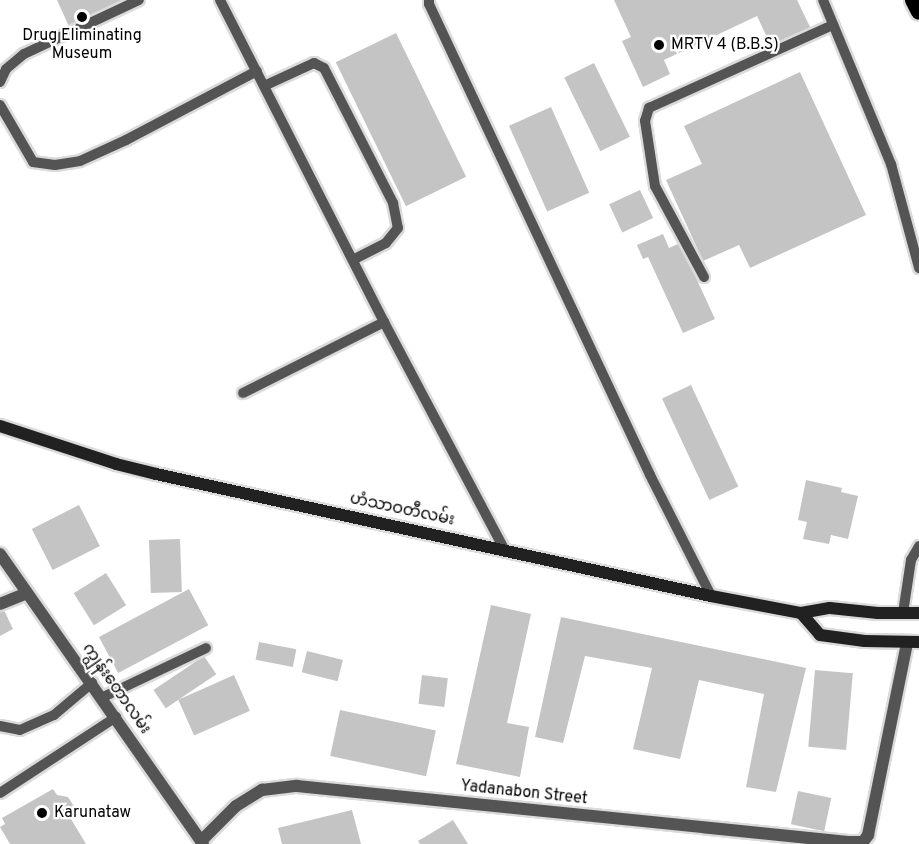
<!DOCTYPE html>
<html>
<head>
<meta charset="utf-8">
<style>
	body { margin:0 }
	#map { position:relative; width:919px; height:844px; overflow:hidden; background:#fff; font-family:Overpass,"Noto Sans Myanmar",sans-serif }
	div>[style] { position:absolute }
	[style*='--x'] { left:calc(var(--x)*1px); top:calc(var(--y)*1px); width:calc(var(--w)*1px); rotate:calc(var(--a)*1deg) }
	.building>* { inset:0; background:#c4c4c4; transform-origin:0 0 }
	.roads { filter:drop-shadow(2px 0 #dbdbdb) drop-shadow(-2px 0 #dbdbdb) drop-shadow(0 2px #dbdbdb) drop-shadow(0 -2px #dbdbdb) }
	.service>* { height:10px; margin:-5px; padding:0 5px; transform-origin:5px; border-radius:5px; background:#545454 }
	.minor>* { height:12px; margin:-6px; padding:0 6px; transform-origin:6px; border-radius:6px; background:#545454 }
	.tertiary>* { height:12px; margin:-6px; padding:0 6px; transform-origin:6px; border-radius:6px; background:#545454 }
	.secondary>* { height:12px; margin:-6px; padding:0 6px; transform-origin:6px; border-radius:6px; background:#212121 }
	.trunk>* { height:16px; margin:-8px; padding:0 8px; transform-origin:8px; border-radius:8px; background:#000 }
	.dots>* { width:16px; height:16px; translate:-50% -50%; box-sizing:border-box; border:3px solid #fff; border-radius:50% }
	span { translate:-50% -50%; white-space:nowrap; text-align:center; line-height:1.15; -webkit-text-stroke:4.5px #fff; paint-order:stroke }
	.poi-label { font-size:16px; color:#000 }
	.left { translate:0 -50%; text-align:left }
	.street-label { font-size:16px; color:#000 }
</style>
</head>
<body>
<div id="map">
	<div class="building">
		<div style="clip-path:polygon(57px 0,127px 0,71px 31px)"></div>
		<div style="clip-path:polygon(614px 0,797px 0,812px 31px,773px 50px,757px 16px,664px 60px,670px 74px,643px 87px,622px 41px,631px 37px)"></div>
		<div style="left:396px;top:33px;width:160px;height:67px;rotate:64deg"></div>
		<div style="left:594px;top:63px;width:82px;height:33px;rotate:64deg"></div>
		<div style="clip-path:polygon(800px 72px,866px 215px,750px 268px,739px 245px,703px 261px,666px 180px,702px 164px,684px 126px)"></div>
		<div style="left:551px;top:107px;width:94px;height:46px;rotate:66deg"></div>
		<div style="left:640px;top:190px;width:31px;height:34px;rotate:65deg"></div>
		<div style="clip-path:polygon(663px 234px,669px 248px,680px 243px,715px 319px,683px 333px,648px 257px,643px 259px,637px 245px)"></div>
		<div style="left:691px;top:385px;width:112px;height:32px;rotate:65deg"></div>
		<div style="clip-path:polygon(806px 480px,842px 488px,841px 492px,858px 496px,848px 539px,831px 535px,829px 544px,803px 539px,807px 522px,798px 520px)"></div>
		<div style="left:79px;top:505px;width:46px;height:53px;rotate:63deg"></div>
		<div style="left:180px;top:539px;width:53px;height:31px;rotate:88deg"></div>
		<div style="left:106px;top:573px;width:38px;height:38px;rotate:58deg"></div>
		<div style="left:189px;top:589px;width:41px;height:102px;rotate:62deg"></div>
		<div style="clip-path:polygon(491px 605px,531px 614px,507px 723px,529px 727px,520px 777px,456px 764px)"></div>
		<div style="clip-path:polygon(3px 608px,13px 629px,0 636px,0 609px)"></div>
		<div style="clip-path:polygon(561px 617px,806px 668px,776px 792px,746px 787px,764px 694px,699px 680px,680px 759px,633px 749px,652px 668px,585px 656px,563px 743px,535px 737px)"></div>
		<div style="left:259px;top:642px;width:38px;height:18px;rotate:11deg"></div>
		<div style="left:307px;top:651px;width:37px;height:22px;rotate:14deg"></div>
		<div style="left:204px;top:656px;width:22px;height:61px;rotate:56deg"></div>
		<div style="left:815px;top:670px;width:38px;height:77px;rotate:5deg"></div>
		<div style="left:234px;top:675px;width:39px;height:61px;rotate:66deg"></div>
		<div style="left:422px;top:675px;width:26px;height:29px;rotate:7deg"></div>
		<div style="left:340px;top:710px;width:98px;height:47px;rotate:12deg"></div>
		<div style="clip-path:polygon(53px 789px,57px 795px,68px 797px,75px 808px,71px 819px,86px 844px,10px 844px,0 827px,5px 824px,2px 818px)"></div>
		<div style="left:798px;top:791px;width:34px;height:34px;rotate:12deg"></div>
		<div style="clip-path:polygon(352px 810px,361px 844px,282px 844px,278px 828px)"></div>
		<div style="clip-path:polygon(453px 820px,468px 844px,420px 844px,418px 841px)"></div>
	</div>
	<div class="roads">
		<div class="service">
			<div style="--x:220;--y:0;--w:361;--a:63"></div>
			<div style="--x:384;--y:322;--w:257;--a:62.1"></div>
			<div style="--x:429;--y:0;--w:4;--a:90"></div>
			<div style="--x:429;--y:4;--w:520;--a:64.86"></div>
			<div style="--x:650;--y:475;--w:136;--a:63.2"></div>
			<div style="--x:823;--y:0;--w:178;--a:67.5"></div>
			<div style="--x:891;--y:164;--w:108;--a:74.9"></div>
			<div style="--x:0;--y:82;--w:14;--a:-65"></div>
			<div style="--x:6;--y:69;--w:23;--a:-40"></div>
			<div style="--x:24;--y:54;--w:127;--a:-25.2"></div>
			<div style="--x:264;--y:86;--w:55;--a:-24.7"></div>
			<div style="--x:314;--y:63;--w:11;--a:27"></div>
			<div style="--x:324;--y:68;--w:152;--a:62.9"></div>
			<div style="--x:393;--y:203;--w:25;--a:79"></div>
			<div style="--x:398;--y:228;--w:19;--a:129"></div>
			<div style="--x:386;--y:243;--w:37;--a:153"></div>
			<div style="--x:0;--y:105;--w:66;--a:59.9"></div>
			<div style="--x:33;--y:162;--w:22;--a:8"></div>
			<div style="--x:55;--y:165;--w:25;--a:-9"></div>
			<div style="--x:80;--y:161;--w:51;--a:-24.5"></div>
			<div style="--x:126;--y:140;--w:148;--a:-27.8"></div>
			<div style="--x:704;--y:277;--w:103;--a:-118.3"></div>
			<div style="--x:655;--y:186;--w:66;--a:-98.7"></div>
			<div style="--x:645;--y:121;--w:14;--a:-73"></div>
			<div style="--x:649;--y:108;--w:202;--a:-24.3"></div>
			<div style="--x:243;--y:393;--w:158;--a:-26.7"></div>
			<div style="--x:903;--y:613;--w:54;--a:-81.4"></div>
			<div style="--x:911;--y:560;--w:16;--a:-60"></div>
			<div style="--x:103;--y:697;--w:114;--a:-25.4"></div>
			<div style="--x:0;--y:726;--w:20;--a:11"></div>
			<div style="--x:20;--y:730;--w:37;--a:-24"></div>
			<div style="--x:54;--y:715;--w:50;--a:-40.1"></div>
			<div style="--x:0;--y:793;--w:139;--a:-33.2"></div>
		</div>
		<div class="minor">
			<div style="--x:0;--y:604;--w:29;--a:-22"></div>
			<div style="--x:201;--y:841;--w:49;--a:-45"></div>
			<div style="--x:236;--y:806;--w:31;--a:-32"></div>
			<div style="--x:262;--y:790;--w:35;--a:-7"></div>
			<div style="--x:297;--y:786;--w:554;--a:5.8"></div>
			<div style="--x:848;--y:842;--w:15;--a:0"></div>
			<div style="--x:863;--y:842;--w:9;--a:-54"></div>
			<div style="--x:868;--y:835;--w:196;--a:-78.5"></div>
		</div>
		<div class="tertiary">
			<div style="--x:0;--y:554;--w:354;--a:55"></div>
		</div>
		<div class="secondary">
			<div style="--x:0;--y:426;--w:122;--a:18.1"></div>
			<div style="--x:116;--y:464;--w:41;--a:14"></div>
			<div style="--x:156;--y:474;--w:568;--a:12.4"></div>
			<div style="--x:711;--y:596;--w:92;--a:10.7"></div>
			<div style="--x:801;--y:613;--w:29;--a:-10"></div>
			<div style="--x:830;--y:608;--w:48;--a:5.9"></div>
			<div style="--x:878;--y:613;--w:41;--a:0"></div>
			<div style="--x:801;--y:613;--w:29;--a:49"></div>
			<div style="--x:820;--y:635;--w:45;--a:7.6"></div>
			<div style="--x:865;--y:641;--w:54;--a:1.1"></div>
		</div>
		<div class="trunk">
			<div style="--x:913;--y:0;--w:13;--a:63"></div>
		</div>
	</div>
	<div class="dots">
		<div style="left:82px;top:17px;background:#000"></div>
		<div style="left:659px;top:45px;background:#000"></div>
		<div style="left:42px;top:813px;background:#000"></div>
	</div>
	<div class="poi-label">
		<span style="left:82px;top:45px">Drug Eliminating<br>Museum</span>
		<span class="left" style="left:671px;top:45px">MRTV 4 (B.B.S)</span>
		<span class="left" style="left:54px;top:813px">Karunataw</span>
	</div>
	<div class="street-label">
		<span style="left:402px;top:510px;rotate:12deg">ဟံသာဝတီလမ်း</span>
		<span style="left:116px;top:689px;rotate:55deg">ကျွန်းတောလမ်း</span>
		<span style="left:524px;top:793px;rotate:6deg">Yadanabon Street</span>
	</div>
</div>
</body>
</html>
